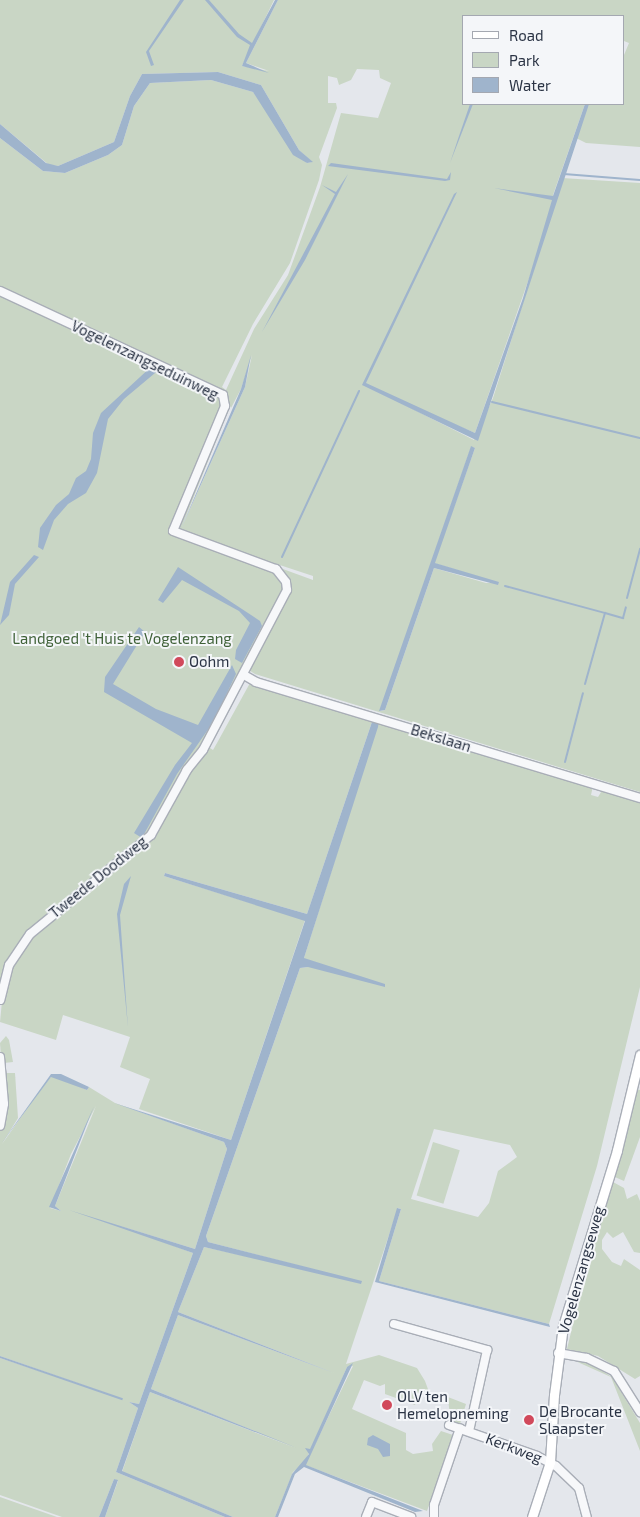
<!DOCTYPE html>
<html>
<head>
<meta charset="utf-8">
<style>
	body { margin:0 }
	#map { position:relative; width:640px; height:1517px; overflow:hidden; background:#e4e7ec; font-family:"Exo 2",sans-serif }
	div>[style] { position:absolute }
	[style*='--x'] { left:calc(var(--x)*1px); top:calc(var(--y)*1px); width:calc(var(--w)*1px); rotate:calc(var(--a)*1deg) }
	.green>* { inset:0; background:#c9d6c5; transform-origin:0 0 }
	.water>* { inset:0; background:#9fb4cc; transform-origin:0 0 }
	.stream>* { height:2px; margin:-1px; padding:0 1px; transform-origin:1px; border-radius:1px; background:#9fb4cc }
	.roads { filter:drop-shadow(1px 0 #a9aeb7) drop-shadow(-1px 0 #a9aeb7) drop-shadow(0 1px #a9aeb7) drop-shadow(0 -1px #a9aeb7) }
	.minor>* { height:8px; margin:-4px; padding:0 4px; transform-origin:4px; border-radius:4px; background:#f7f8fa }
	.major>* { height:9px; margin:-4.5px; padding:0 4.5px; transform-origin:4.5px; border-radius:4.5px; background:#fff }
	.dots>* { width:14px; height:14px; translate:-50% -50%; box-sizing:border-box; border:2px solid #f4f6f9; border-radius:50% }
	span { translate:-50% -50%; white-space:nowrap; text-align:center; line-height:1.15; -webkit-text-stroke:4px #f4f6f9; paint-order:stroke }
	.street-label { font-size:15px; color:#2b3445 }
	.park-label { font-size:15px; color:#3f6138 }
	.poi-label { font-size:15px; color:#2b3445 }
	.left { translate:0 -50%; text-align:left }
	.legend { position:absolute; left:462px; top:15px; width:162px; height:90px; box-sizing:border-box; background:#f4f6f9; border:1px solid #a4a8b1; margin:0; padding:6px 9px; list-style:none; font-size:15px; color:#2b3445 }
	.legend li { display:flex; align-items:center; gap:10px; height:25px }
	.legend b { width:25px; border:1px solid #a4a8b1 }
</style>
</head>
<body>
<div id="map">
	<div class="green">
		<div style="clip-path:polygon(evenodd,0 0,274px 0,242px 66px,269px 71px,246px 63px,278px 0,640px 0,640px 147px,586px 143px,576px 138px,587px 104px,624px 104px,624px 55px,629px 43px,624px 41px,624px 16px,464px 16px,464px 104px,585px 104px,553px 195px,555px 200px,562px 178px,640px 183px,640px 792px,255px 674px,244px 667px,212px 730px,148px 833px,39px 923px,0 987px,0 138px,43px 171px,65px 173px,108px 155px,122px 145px,134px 106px,150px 83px,211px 80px,253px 92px,307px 163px,312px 162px,299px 150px,261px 85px,218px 72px,142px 74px,130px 96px,114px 142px,58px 166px,49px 165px,0 124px,0 0,357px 69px,379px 70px,380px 78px,391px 83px,378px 118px,341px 113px,320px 187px,288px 275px,254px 329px,226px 390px,222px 387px,253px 324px,290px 263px,319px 180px,322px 165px,319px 157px,337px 108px,336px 103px,328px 103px,328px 76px,337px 78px,339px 85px,351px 80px,357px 69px,0 0,548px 224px,493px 398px,474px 440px,385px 395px,475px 433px,548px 224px,0 0,252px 355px,245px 387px,181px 529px,230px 406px,231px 408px,241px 389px,252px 355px,0 0,471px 447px,475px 448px,434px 563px,499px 583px,486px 583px,434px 568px,385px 710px,380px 711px,471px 447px,0 0,222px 546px,313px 576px,313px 580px,222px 547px,222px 546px)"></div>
		<div style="clip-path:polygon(250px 683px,373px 719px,307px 914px,165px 873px,164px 876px,305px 920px,231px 1140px,139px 1109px,150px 1079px,120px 1067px,130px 1037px,63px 1015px,56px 1040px,0 1022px,4px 981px,10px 966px,31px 936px,142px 846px,207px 746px,213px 750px,217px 743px)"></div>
		<div style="clip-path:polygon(evenodd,379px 720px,593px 786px,591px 795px,598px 797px,603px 789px,640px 800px,640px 987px,597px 1166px,549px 1324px,379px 1281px,401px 1209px,398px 1208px,346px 1364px,379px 1355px,417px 1368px,425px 1381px,429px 1392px,420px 1389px,415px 1405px,385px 1394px,385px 1384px,380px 1386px,364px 1380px,352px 1409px,406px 1433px,406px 1450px,413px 1454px,433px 1451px,432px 1444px,441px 1431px,453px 1435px,427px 1511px,305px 1465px,353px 1366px,347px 1367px,305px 1462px,293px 1472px,275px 1517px,233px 1517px,122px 1472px,150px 1392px,296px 1448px,151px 1389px,178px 1315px,334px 1373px,178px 1312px,204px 1247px,362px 1282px,208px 1242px,206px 1236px,300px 968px,308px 967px,304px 958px,379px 720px,434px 1129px,510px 1145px,517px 1157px,498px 1171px,489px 1203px,478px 1217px,411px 1199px,434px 1129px)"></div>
		<div style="clip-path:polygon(6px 1036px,9px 1040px,13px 1062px,4px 1063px,1px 1057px,0 1043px)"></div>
		<div style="clip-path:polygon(evenodd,3px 1073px,15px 1073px,18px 1118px,2px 1144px,41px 1089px,51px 1077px,57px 1077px,87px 1090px,89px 1087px,115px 1103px,224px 1142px,227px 1149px,195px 1249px,120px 1226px,193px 1253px,139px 1404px,129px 1402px,138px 1408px,116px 1472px,225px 1517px,105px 1517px,118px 1481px,114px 1479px,99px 1517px,62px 1517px,0 1495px,0 1358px,123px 1399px,0 1356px,0 1130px,3px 1073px,96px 1106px,55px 1206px,61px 1211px,50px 1208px,71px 1154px,96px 1106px)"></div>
		<div style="clip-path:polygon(630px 1087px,640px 1090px,640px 1137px,624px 1181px,608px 1174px)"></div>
		<div style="left:433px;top:1142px;width:28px;height:56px;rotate:17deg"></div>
		<div style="clip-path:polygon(613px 1182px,624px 1188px,627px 1199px,637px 1194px,640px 1201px,640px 1253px,634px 1252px,623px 1232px,613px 1238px,607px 1232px,602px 1240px,602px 1249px,612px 1262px,621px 1266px,624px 1259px,640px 1270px,640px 1376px,635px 1379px,598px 1356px,567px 1349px,581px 1290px)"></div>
		<div style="clip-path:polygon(573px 1360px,591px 1364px,612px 1377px,640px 1423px,640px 1451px,611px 1377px)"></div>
		<div style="clip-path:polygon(435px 1392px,466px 1404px,460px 1424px,451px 1421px,448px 1400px,435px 1396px)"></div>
		<div style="clip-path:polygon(0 1497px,57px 1517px,0 1517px)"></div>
	</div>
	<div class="water">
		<div style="clip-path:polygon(180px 0,184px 0,149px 51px,154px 65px,151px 66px,146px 52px)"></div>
		<div style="clip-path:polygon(205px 0,209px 0,239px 34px,252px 43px,275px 0,278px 0,246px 63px,269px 73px,242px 66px,250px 45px,237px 37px)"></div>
		<div style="clip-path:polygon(218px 72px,261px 85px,299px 150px,313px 162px,307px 163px,293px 155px,253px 92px,211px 80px,150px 83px,134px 106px,122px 145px,108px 155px,65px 173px,43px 171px,0 138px,0 124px,46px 163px,58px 166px,114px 142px,130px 96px,142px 74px)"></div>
		<div style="clip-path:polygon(470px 104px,473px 104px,450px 163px,459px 136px)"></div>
		<div style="clip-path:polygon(585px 104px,589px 104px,478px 441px,362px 385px,454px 194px,457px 192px,366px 383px,475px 433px,523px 298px,552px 200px,494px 188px,553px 196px)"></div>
		<div style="clip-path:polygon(331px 163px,447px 179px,451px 172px,450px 180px,445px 181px,328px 166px)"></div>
		<div style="clip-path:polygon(348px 174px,305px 260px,262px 332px,335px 194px,322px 185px,336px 192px)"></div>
		<div style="clip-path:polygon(251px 355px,245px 387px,180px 531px,241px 389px)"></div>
		<div style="clip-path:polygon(153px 365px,161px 368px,124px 399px,108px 419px,97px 473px,86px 493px,68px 504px,54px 520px,43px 550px,38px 547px,40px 528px,56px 505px,69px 494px,76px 478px,86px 471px,91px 459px,93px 433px,101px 413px)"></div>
		<div style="clip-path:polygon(471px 446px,475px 448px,435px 563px,499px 582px,498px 585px,434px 568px,385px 710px,379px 711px)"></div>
		<div style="clip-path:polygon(34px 555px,39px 557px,15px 584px,9px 615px,0 625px,10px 582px)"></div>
		<div style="clip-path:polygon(178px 567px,260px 621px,262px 626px,242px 663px,235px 659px,236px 650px,250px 623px,239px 611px,182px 580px,163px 603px,158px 600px)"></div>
		<div style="clip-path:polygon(139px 627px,145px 632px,113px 684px,156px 709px,198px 725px,232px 665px,236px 674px,214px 721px,177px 774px,142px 838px,134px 833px,175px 765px,192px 743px,104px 692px,105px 677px)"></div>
		<div style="clip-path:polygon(373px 719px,379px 720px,378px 727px,304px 958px,385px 984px,385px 987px,308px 967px,300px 968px,206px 1236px,208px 1242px,362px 1281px,361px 1284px,204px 1247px,178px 1312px,334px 1373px,178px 1315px,151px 1389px,297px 1448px,150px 1392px,122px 1471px,233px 1517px,225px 1517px,116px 1472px,138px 1408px,129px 1402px,139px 1404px,193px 1253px,69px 1210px,195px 1249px,227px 1149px,224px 1142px,114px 1103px,231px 1140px,305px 921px,164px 876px,165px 873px,307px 914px)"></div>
		<div style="clip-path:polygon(131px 876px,120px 915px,128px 1028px,117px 914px,124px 884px)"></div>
		<div style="clip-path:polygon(51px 1074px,61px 1074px,89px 1087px,87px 1090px,51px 1077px,1px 1144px)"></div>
		<div style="clip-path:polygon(94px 1106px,55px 1206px,61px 1211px,49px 1207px)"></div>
		<div style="clip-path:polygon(397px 1208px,401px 1209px,379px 1281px,549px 1324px,550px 1327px,375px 1282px)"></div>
		<div style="left:0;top:1356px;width:130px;height:2px;rotate:19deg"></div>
		<div style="clip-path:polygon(353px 1363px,306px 1465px,423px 1511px,415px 1512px,304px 1467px,295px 1474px,278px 1517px,275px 1517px,292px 1474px,309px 1454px,305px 1448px,310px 1449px,347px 1367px)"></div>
		<div style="clip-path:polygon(373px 1435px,390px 1444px,390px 1456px,383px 1457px,378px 1449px,367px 1445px,368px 1438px)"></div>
		<div style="clip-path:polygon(114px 1479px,118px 1480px,105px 1517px,99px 1517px)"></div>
	</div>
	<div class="stream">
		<div style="--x:564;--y:174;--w:76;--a:4.5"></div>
		<div style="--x:492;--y:402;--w:152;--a:13.7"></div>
		<div style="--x:282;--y:557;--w:183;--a:-65.1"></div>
		<div style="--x:505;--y:586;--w:104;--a:15.1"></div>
		<div style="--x:627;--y:598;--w:51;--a:-75.1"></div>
		<div style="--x:585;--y:684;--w:74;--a:-74.3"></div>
		<div style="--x:605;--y:613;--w:19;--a:16"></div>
		<div style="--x:623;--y:618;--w:11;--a:-75"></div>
		<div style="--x:565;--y:762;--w:71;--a:-75.4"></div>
	</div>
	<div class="roads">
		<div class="minor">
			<div style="--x:0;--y:291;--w:246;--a:25"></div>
			<div style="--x:223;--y:395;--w:11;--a:80"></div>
			<div style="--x:225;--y:406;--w:135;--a:112.6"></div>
			<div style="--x:173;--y:531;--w:110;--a:20.3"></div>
			<div style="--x:276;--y:569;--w:16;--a:52"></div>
			<div style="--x:286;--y:582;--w:8;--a:83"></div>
			<div style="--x:287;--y:590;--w:181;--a:117.7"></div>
			<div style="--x:203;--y:750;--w:26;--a:129"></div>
			<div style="--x:187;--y:770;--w:74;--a:119"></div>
			<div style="--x:151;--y:835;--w:156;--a:140.7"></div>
			<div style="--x:30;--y:934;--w:37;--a:124"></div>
			<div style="--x:9;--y:965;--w:36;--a:104"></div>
			<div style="--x:244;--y:675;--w:14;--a:30"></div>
			<div style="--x:256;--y:682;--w:401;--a:16.8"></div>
			<div style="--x:0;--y:1057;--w:47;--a:85.1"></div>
			<div style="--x:4;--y:1104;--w:22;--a:100"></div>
			<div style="--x:394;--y:1324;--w:97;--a:15.6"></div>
			<div style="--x:487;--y:1350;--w:83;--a:102.5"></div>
			<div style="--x:558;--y:1353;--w:29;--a:10"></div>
			<div style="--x:587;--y:1358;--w:30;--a:26"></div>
			<div style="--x:614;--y:1371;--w:49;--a:57.6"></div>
			<div style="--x:449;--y:1425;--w:93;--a:19.4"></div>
			<div style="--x:537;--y:1456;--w:21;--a:28"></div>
			<div style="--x:556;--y:1466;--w:32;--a:44"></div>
			<div style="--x:579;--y:1488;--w:30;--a:75"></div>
			<div style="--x:366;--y:1517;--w:16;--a:-68"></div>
			<div style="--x:372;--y:1502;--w:42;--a:21"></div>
			<div style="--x:434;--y:1517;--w:12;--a:-90"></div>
			<div style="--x:434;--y:1505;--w:81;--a:-71.3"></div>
		</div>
		<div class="major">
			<div style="--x:532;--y:1517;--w:58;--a:-71.9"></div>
			<div style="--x:550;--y:1462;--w:67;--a:-86.6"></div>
			<div style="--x:554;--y:1395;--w:70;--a:-82.6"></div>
			<div style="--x:563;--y:1326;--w:184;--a:-72.9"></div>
			<div style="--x:617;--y:1150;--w:98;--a:-76.4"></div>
		</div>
	</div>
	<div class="dots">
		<div style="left:179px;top:662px;background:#d1495b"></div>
		<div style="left:387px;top:1405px;background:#d1495b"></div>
		<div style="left:529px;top:1420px;background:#d1495b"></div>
	</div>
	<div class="street-label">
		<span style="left:145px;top:360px;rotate:26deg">Vogelenzangseduinweg</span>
		<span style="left:441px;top:738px;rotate:17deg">Bekslaan</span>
		<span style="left:98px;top:877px;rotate:-39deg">Tweede Doodweg</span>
		<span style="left:581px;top:1270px;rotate:-74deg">Vogelenzangseweg</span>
		<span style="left:514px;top:1448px;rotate:21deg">Kerkweg</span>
	</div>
	<div class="park-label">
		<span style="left:122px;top:639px">Landgoed 't Huis te Vogelenzang</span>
	</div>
	<div class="poi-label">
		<span class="left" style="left:189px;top:662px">Oohm</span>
		<span class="left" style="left:397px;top:1405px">OLV ten<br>Hemelopneming</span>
		<span class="left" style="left:539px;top:1420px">De Brocante<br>Slaapster</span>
	</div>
	<ul class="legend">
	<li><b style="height:6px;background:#fff"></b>Road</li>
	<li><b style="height:14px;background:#c9d6c5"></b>Park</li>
	<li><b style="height:14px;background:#9fb4cc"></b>Water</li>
	</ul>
</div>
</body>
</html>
